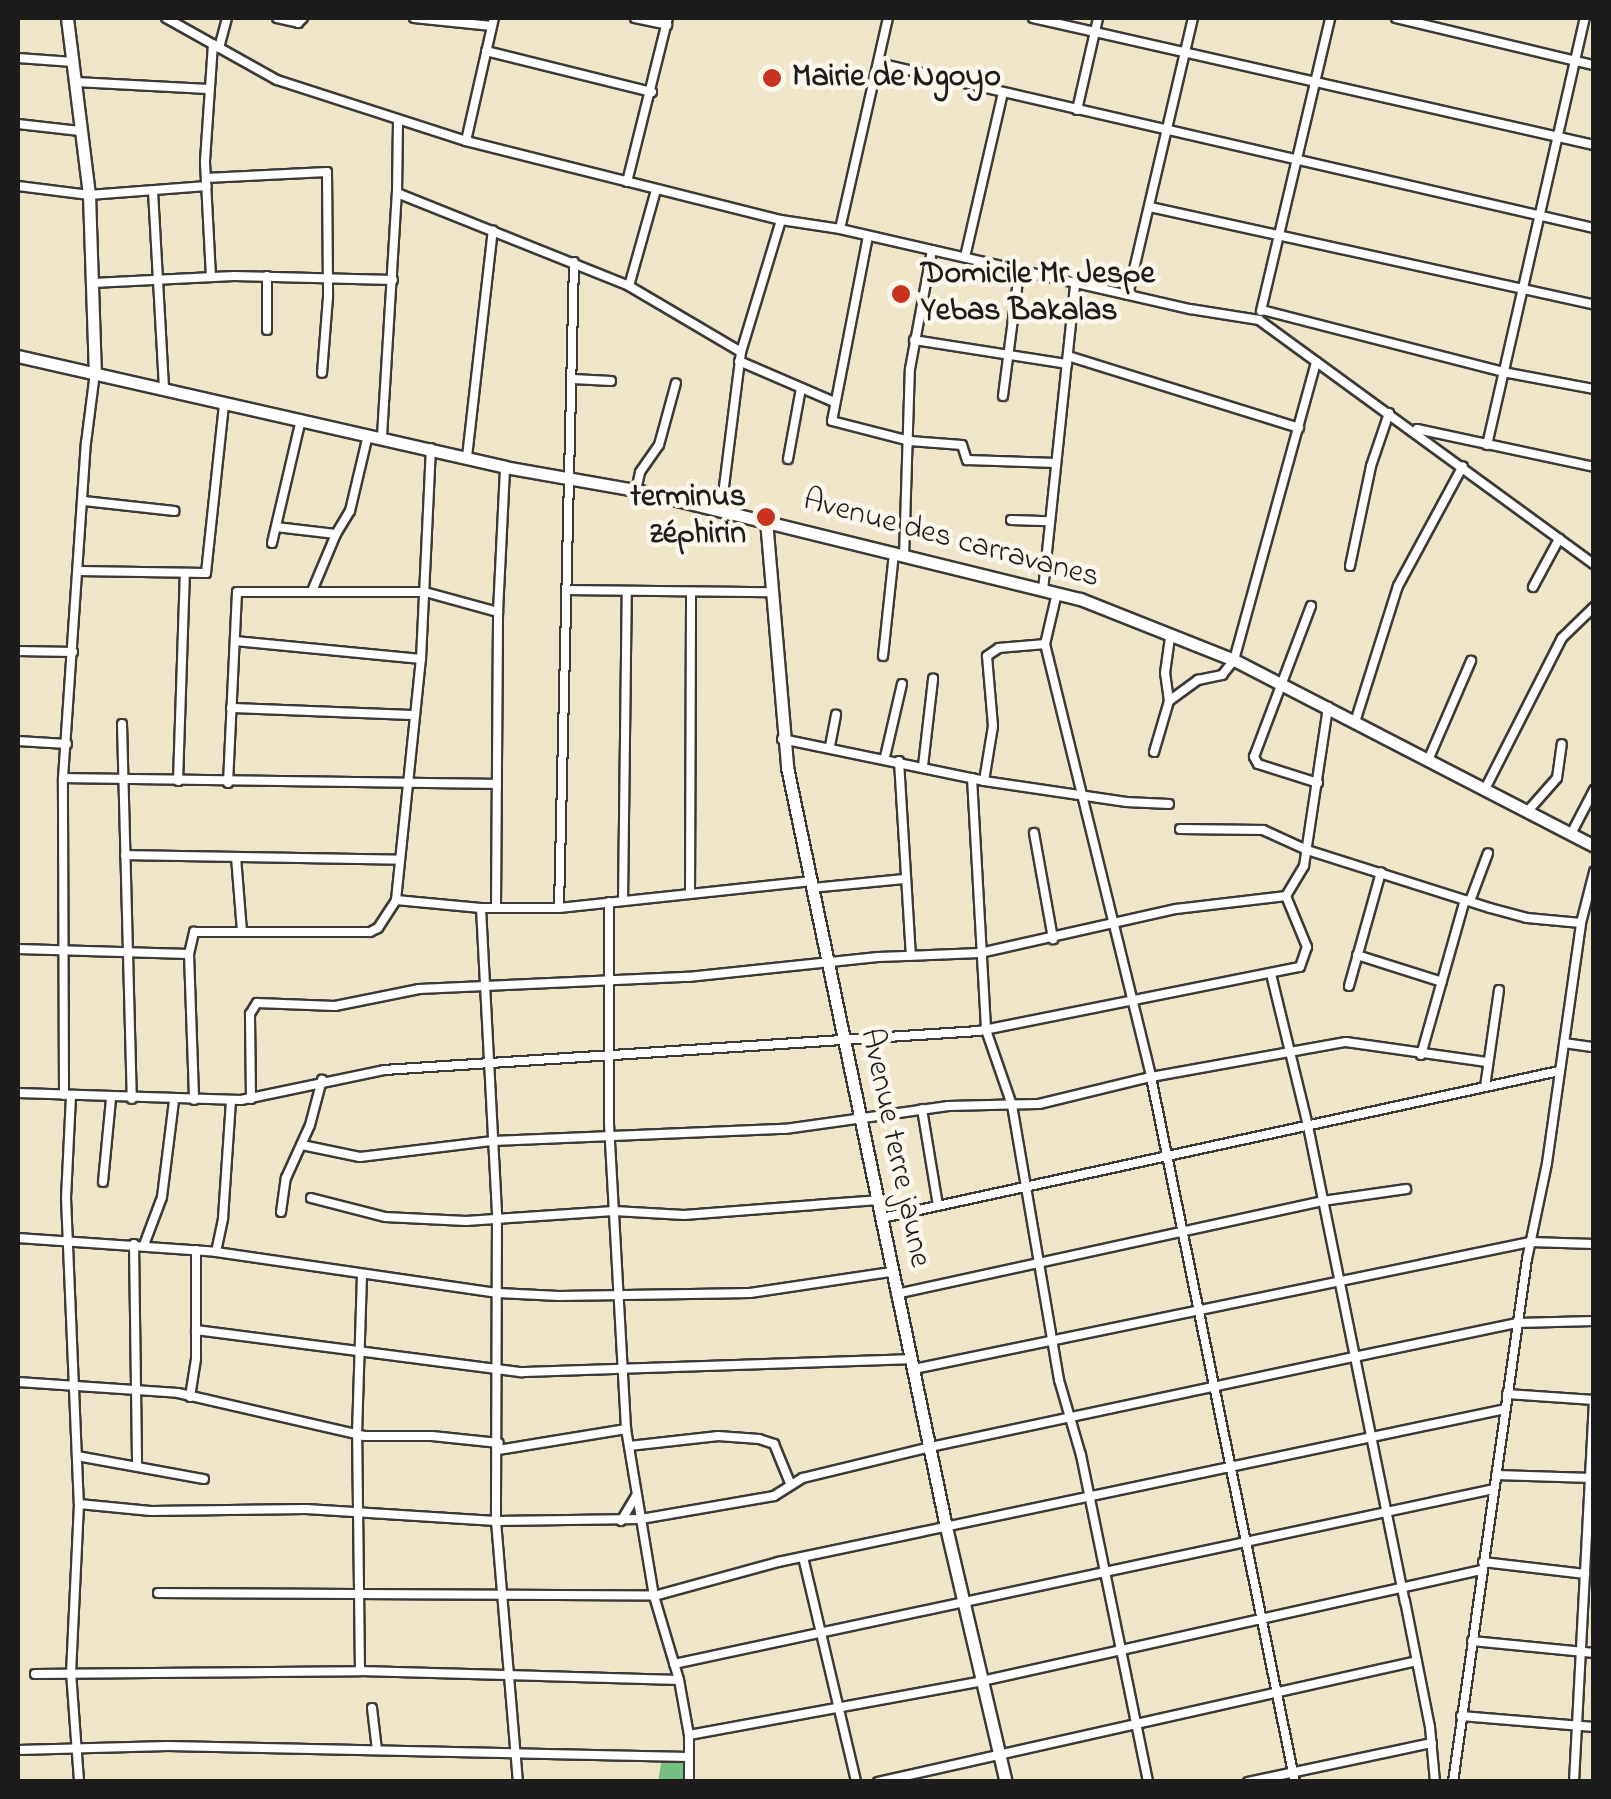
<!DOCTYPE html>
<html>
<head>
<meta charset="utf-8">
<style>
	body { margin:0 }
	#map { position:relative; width:1611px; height:1799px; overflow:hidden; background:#efe5c8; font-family:"Indie Flower",sans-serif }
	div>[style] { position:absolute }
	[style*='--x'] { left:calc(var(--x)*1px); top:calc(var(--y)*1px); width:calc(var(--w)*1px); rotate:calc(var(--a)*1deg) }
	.forest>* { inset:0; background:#77be83 }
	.roads { filter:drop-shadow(2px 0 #3c3a36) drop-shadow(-2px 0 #3c3a36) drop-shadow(0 2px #3c3a36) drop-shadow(0 -2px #3c3a36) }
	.street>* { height:8px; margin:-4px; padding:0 4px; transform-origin:4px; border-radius:4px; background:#fff }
	.secondary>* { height:11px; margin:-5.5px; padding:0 5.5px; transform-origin:5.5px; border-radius:5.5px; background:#fff }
	.dots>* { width:28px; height:28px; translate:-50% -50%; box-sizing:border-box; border:5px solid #fbf7ec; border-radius:50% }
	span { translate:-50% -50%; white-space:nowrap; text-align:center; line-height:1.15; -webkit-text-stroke:9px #fbf7ec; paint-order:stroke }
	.poi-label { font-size:32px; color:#1c1c1c; font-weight:700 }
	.left { translate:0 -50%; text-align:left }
	.right { translate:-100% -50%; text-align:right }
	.street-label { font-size:32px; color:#1c1c1c }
	.frame { position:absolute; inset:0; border:20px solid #1c1c1c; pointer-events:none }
</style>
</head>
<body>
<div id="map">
	<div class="forest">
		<div style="clip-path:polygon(662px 1758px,688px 1762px,685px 1781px,658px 1782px)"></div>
	</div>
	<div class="roads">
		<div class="street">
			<div style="--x:166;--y:18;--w:127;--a:29.2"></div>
			<div style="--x:277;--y:80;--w:199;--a:17.9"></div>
			<div style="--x:466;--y:141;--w:325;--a:14.1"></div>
			<div style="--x:781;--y:220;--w:60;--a:8.7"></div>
			<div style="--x:840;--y:229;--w:359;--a:12.9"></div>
			<div style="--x:1190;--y:309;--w:70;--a:9.1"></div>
			<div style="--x:1259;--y:320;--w:414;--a:36.1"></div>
			<div style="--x:277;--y:18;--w:22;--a:13"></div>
			<div style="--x:298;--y:23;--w:7;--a:-45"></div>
			<div style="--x:414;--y:18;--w:78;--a:5.9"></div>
			<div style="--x:635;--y:18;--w:33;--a:12"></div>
			<div style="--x:1033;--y:18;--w:575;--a:12.76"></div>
			<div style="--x:1396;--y:18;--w:204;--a:13.4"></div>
			<div style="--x:219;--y:48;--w:31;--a:-75"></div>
			<div style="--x:486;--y:51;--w:171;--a:13.9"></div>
			<div style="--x:18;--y:58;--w:55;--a:4.2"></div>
			<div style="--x:878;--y:63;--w:735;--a:12.98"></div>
			<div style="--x:76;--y:82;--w:132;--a:3"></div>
			<div style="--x:1077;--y:110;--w:94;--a:-77.1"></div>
			<div style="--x:398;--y:122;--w:71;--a:90.8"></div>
			<div style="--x:397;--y:193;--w:250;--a:21.8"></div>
			<div style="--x:629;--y:286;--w:130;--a:30.5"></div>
			<div style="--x:741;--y:352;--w:159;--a:97.2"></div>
			<div style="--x:18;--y:124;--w:62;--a:6.4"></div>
			<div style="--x:466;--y:141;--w:126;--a:-77.2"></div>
			<div style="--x:206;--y:178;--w:121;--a:-2.8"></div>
			<div style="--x:327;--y:172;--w:125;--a:89.5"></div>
			<div style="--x:328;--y:297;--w:76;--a:94.5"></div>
			<div style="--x:627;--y:182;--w:169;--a:-76"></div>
			<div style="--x:18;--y:186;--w:72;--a:7.2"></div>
			<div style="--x:89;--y:195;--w:118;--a:-4.4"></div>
			<div style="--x:153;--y:191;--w:197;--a:86.8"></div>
			<div style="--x:1150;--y:207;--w:455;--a:12.4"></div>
			<div style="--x:840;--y:229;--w:216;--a:-77.2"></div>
			<div style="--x:868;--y:236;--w:188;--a:101"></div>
			<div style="--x:832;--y:421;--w:81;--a:14.4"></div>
			<div style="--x:910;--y:441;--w:52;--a:4.4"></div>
			<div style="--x:962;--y:445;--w:16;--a:72"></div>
			<div style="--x:967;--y:460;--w:89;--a:1.9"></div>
			<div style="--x:965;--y:257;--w:168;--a:-77"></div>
			<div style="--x:211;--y:277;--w:116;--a:-93"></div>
			<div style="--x:205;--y:161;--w:117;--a:-86.1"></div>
			<div style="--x:93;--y:283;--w:141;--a:-2.8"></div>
			<div style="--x:234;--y:276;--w:159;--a:1.4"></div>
			<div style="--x:629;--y:286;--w:100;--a:-74.3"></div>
			<div style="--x:1128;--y:295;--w:285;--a:-76.8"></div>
			<div style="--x:1262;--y:310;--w:249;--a:14.4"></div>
			<div style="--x:1503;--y:372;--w:93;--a:10.6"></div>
			<div style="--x:1261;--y:311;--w:301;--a:-76.7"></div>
			<div style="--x:267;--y:330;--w:54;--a:-90"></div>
			<div style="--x:914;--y:340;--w:155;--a:8.9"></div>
			<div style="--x:741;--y:352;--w:138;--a:-73.1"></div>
			<div style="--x:1068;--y:356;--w:242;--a:17.3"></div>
			<div style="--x:739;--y:361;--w:103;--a:23.3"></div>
			<div style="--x:573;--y:379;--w:38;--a:3"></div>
			<div style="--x:1003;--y:396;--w:125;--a:-82.6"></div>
			<div style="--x:1417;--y:429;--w:181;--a:12.1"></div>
			<div style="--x:382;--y:436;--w:243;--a:-86.5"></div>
			<div style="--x:1487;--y:445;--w:438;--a:-77.1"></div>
			<div style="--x:467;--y:457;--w:228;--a:-83.5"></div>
			<div style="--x:788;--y:459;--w:72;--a:-79.6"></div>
			<div style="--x:636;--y:490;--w:18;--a:-77"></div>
			<div style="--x:640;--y:472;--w:33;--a:-55"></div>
			<div style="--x:659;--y:445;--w:64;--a:-74.7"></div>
			<div style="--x:84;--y:501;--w:91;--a:6.3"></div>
			<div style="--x:1011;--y:520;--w:38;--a:2"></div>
			<div style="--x:276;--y:527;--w:60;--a:6.7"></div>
			<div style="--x:336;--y:534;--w:62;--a:112.8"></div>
			<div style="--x:336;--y:534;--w:27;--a:-59"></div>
			<div style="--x:350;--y:511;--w:78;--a:-76.7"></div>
			<div style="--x:272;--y:543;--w:127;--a:-76.8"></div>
			<div style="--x:904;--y:556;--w:187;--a:-88.2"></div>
			<div style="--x:910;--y:369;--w:121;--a:-79.5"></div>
			<div style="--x:1350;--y:566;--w:102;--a:-78.1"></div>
			<div style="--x:1371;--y:466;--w:56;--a:-71.2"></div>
			<div style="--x:78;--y:571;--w:128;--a:0.9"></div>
			<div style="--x:206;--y:573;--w:170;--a:-83.9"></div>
			<div style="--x:1533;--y:587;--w:55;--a:-61.6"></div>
			<div style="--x:568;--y:590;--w:201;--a:0.6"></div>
			<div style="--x:1043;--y:590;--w:308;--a:-84"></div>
			<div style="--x:1057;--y:593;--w:52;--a:103.2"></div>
			<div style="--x:1045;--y:644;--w:446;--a:76.2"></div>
			<div style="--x:1151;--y:1077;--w:720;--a:78.46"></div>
			<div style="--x:1311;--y:606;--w:161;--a:110.7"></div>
			<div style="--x:1254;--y:757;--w:8;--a:60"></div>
			<div style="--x:1258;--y:764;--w:63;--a:17.6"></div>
			<div style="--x:235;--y:641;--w:187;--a:5.5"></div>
			<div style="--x:18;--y:651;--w:55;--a:1"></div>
			<div style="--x:883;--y:656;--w:104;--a:-83.9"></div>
			<div style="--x:1169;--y:701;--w:36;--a:-36"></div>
			<div style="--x:1198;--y:680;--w:25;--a:-12"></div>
			<div style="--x:1222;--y:675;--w:19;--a:-51"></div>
			<div style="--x:1234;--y:660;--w:309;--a:-74.6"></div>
			<div style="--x:231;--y:708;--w:183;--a:2.2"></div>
			<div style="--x:1356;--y:719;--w:139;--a:-72.5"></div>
			<div style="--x:1398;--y:586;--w:136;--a:-61.6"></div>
			<div style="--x:122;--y:724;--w:375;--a:88.5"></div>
			<div style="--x:782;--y:739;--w:206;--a:11.7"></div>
			<div style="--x:984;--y:781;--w:144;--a:8.4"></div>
			<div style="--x:1126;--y:802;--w:43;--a:2.7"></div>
			<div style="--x:18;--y:741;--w:49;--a:3.5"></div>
			<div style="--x:830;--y:746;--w:32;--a:-79"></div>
			<div style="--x:1154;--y:752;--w:53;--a:-73.6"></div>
			<div style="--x:1169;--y:701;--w:28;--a:-98"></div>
			<div style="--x:1165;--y:673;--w:37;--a:-82"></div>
			<div style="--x:885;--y:757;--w:75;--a:-76.9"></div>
			<div style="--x:1429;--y:758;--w:106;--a:-66.6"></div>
			<div style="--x:899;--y:761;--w:195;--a:86.5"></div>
			<div style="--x:923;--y:766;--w:88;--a:-83.4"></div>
			<div style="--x:63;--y:778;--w:434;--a:0.8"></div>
			<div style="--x:972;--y:778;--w:252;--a:86.8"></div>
			<div style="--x:986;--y:1030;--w:79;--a:70.9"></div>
			<div style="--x:1012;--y:1105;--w:279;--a:80.3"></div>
			<div style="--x:1059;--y:1380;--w:78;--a:73.7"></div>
			<div style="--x:1081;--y:1455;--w:334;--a:78.4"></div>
			<div style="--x:178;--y:781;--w:208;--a:-88.1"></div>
			<div style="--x:984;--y:781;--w:56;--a:-80.7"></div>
			<div style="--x:993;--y:726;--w:70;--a:-94.9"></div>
			<div style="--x:987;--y:656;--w:14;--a:-34"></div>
			<div style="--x:999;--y:648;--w:46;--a:-5"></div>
			<div style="--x:228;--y:783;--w:191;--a:-87.3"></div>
			<div style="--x:237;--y:592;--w:188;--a:0"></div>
			<div style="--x:425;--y:592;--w:76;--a:15.3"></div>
			<div style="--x:1485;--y:789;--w:169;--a:-63"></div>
			<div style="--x:1562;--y:638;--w:45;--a:-44.1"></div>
			<div style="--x:1527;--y:812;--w:45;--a:-48.6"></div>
			<div style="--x:1557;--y:778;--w:34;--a:-82"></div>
			<div style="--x:1180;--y:829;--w:83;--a:0.7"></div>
			<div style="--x:1263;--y:830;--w:48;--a:24.4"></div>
			<div style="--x:1307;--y:850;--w:192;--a:17.6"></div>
			<div style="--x:1490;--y:908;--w:38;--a:15"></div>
			<div style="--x:1527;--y:918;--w:54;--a:5.3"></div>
			<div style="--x:1034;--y:833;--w:108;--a:79.8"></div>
			<div style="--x:1571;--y:834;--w:50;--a:-62.4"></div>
			<div style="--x:125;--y:855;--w:275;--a:1"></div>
			<div style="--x:236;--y:857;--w:75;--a:85.4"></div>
			<div style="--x:812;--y:888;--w:91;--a:-5.6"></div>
			<div style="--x:690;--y:893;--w:300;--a:-89.8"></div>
			<div style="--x:396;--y:900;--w:242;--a:-84.1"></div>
			<div style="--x:421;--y:659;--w:211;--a:-87.3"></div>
			<div style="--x:623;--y:901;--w:309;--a:-89.3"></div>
			<div style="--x:1470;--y:901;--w:51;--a:-69.4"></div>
			<div style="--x:609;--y:902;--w:222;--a:90"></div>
			<div style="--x:609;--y:1124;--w:305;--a:86.8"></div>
			<div style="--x:626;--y:1429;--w:169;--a:80.5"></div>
			<div style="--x:654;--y:1596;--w:88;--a:73.4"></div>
			<div style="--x:679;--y:1680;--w:56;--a:79.7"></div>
			<div style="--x:689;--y:1735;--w:47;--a:90"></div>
			<div style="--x:481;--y:908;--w:308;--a:87"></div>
			<div style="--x:497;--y:1216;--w:305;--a:90.2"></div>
			<div style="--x:496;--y:1521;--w:262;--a:85.2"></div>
			<div style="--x:496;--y:908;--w:296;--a:-89.6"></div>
			<div style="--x:498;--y:612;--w:145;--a:-87.2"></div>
			<div style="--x:559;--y:908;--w:646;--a:-88.67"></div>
			<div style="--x:18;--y:949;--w:171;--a:1.7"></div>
			<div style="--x:189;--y:954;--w:23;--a:-77"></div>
			<div style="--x:194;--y:932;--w:176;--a:0"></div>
			<div style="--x:370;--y:932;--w:9;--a:-27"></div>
			<div style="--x:378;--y:928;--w:33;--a:-57"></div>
			<div style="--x:396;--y:900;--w:85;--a:5.4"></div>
			<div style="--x:481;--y:908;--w:78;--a:0"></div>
			<div style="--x:559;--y:908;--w:252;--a:-6.1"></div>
			<div style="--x:189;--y:954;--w:146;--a:88"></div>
			<div style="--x:1357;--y:955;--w:89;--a:17.6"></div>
			<div style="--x:1271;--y:974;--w:156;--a:76.3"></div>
			<div style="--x:1308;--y:1126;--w:485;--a:78.5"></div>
			<div style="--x:1405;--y:1601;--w:128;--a:78.8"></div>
			<div style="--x:1430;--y:1727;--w:55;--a:84.8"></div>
			<div style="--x:1349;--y:986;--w:118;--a:-74.3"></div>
			<div style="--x:1564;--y:1043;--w:30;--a:8"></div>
			<div style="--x:1421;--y:1055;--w:161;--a:-74.2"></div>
			<div style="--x:1485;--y:1087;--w:98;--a:-81.8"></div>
			<div style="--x:18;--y:1093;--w:223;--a:1.8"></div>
			<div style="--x:241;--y:1100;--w:146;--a:-11.8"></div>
			<div style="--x:384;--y:1070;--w:596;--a:-3.75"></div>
			<div style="--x:979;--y:1031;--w:327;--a:-11.3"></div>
			<div style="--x:1300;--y:967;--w:21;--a:-71"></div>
			<div style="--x:1307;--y:947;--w:55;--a:-112.4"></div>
			<div style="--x:1286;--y:896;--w:35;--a:-59"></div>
			<div style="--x:1304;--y:866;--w:161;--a:-81.4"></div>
			<div style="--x:64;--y:1095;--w:317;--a:-90.2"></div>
			<div style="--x:63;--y:778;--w:336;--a:-86.1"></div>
			<div style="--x:86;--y:443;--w:71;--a:-82.7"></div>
			<div style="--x:71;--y:1096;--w:102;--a:92.8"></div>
			<div style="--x:66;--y:1198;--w:306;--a:87.6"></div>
			<div style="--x:79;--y:1504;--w:168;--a:92.7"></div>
			<div style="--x:71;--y:1672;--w:110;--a:85.8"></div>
			<div style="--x:251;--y:1099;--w:85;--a:-90.7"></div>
			<div style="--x:250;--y:1014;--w:13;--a:-58"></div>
			<div style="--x:257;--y:1003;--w:78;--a:2.2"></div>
			<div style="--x:335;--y:1006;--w:86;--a:-11.4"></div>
			<div style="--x:419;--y:989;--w:269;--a:-2.6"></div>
			<div style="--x:688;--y:977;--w:191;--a:-6"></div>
			<div style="--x:878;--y:957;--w:102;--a:-2.2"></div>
			<div style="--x:980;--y:953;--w:201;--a:-12.7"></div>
			<div style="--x:1176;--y:909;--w:111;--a:-6.7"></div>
			<div style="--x:922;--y:1109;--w:98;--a:80.6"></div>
			<div style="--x:302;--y:1145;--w:59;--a:11.7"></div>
			<div style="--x:360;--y:1157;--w:134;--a:-6.9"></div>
			<div style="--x:493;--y:1141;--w:292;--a:-2.4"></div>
			<div style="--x:785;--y:1129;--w:165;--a:-8"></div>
			<div style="--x:948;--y:1106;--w:91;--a:-1.3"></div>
			<div style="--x:1039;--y:1104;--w:115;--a:-13.6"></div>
			<div style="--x:1151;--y:1077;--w:198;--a:-10.2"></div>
			<div style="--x:1346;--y:1042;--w:142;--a:8.1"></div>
			<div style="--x:103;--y:1182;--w:83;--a:-84.5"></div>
			<div style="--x:311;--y:1198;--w:76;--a:14.4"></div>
			<div style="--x:385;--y:1217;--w:81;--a:2.8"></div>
			<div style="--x:466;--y:1221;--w:148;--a:-3.9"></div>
			<div style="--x:614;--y:1211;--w:70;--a:3.3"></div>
			<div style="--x:684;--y:1215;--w:194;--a:-4.4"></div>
			<div style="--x:281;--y:1212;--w:34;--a:-82"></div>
			<div style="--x:286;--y:1178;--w:58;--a:-65.6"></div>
			<div style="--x:310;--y:1125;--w:47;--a:-75.1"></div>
			<div style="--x:882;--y:1218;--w:693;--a:-12.25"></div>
			<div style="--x:18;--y:1238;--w:198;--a:4"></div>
			<div style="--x:216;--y:1252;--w:285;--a:8.3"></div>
			<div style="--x:498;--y:1293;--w:61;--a:2.8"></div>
			<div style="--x:559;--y:1296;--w:191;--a:-0.9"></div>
			<div style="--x:750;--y:1293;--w:143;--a:-8.5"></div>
			<div style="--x:134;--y:1244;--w:222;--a:89.2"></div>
			<div style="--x:144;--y:1245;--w:51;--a:-69.4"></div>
			<div style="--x:162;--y:1197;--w:98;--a:-82.9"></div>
			<div style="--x:216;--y:1252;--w:35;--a:-78"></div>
			<div style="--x:223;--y:1218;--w:117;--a:-86.1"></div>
			<div style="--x:896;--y:1294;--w:437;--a:-12.3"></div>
			<div style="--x:1323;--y:1201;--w:84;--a:-8.2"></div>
			<div style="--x:196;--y:1330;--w:328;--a:7.4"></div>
			<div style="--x:521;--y:1372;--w:391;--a:-1.9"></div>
			<div style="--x:914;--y:1369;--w:629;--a:-11.65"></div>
			<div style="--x:1530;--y:1242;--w:64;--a:1.8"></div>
			<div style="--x:18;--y:1382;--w:160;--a:3.9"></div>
			<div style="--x:178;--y:1393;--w:191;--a:13"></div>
			<div style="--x:364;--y:1436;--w:68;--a:0"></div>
			<div style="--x:432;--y:1436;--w:67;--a:6"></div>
			<div style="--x:1507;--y:1394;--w:87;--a:3.9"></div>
			<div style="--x:190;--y:1397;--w:39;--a:-81"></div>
			<div style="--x:196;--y:1358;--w:108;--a:-90"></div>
			<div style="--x:629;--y:1446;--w:90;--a:-6.4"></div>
			<div style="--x:718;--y:1436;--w:41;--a:4.2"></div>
			<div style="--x:759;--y:1439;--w:16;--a:18"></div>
			<div style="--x:774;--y:1444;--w:42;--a:67.7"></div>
			<div style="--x:498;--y:1450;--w:130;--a:-9.3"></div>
			<div style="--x:77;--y:1456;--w:129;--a:10.3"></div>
			<div style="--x:1496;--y:1475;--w:96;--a:1.8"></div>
			<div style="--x:79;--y:1504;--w:72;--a:5.6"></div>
			<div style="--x:151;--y:1511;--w:155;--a:-0.7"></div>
			<div style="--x:306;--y:1509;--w:190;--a:3.6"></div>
			<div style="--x:496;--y:1521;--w:145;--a:-0.8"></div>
			<div style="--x:641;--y:1519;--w:135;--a:-9.8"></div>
			<div style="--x:774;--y:1496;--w:34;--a:-32"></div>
			<div style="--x:803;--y:1478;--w:131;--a:-13.7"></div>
			<div style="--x:930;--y:1447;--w:433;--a:-12"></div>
			<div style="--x:1354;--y:1357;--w:167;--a:-11.8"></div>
			<div style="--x:1517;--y:1323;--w:77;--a:-1.5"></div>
			<div style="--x:621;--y:1521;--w:29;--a:-59"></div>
			<div style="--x:803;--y:1557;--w:231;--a:76.7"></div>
			<div style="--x:1483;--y:1562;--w:103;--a:6.7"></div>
			<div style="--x:158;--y:1593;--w:496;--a:0.3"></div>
			<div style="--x:654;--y:1596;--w:129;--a:-15.3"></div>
			<div style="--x:778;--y:1562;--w:743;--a:-11.88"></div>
			<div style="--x:1472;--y:1641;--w:123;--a:5.6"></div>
			<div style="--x:674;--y:1664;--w:838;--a:-12.05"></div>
			<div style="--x:360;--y:1671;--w:237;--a:-90.7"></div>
			<div style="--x:357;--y:1434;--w:160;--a:-88.2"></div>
			<div style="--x:35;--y:1674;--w:325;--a:-0.5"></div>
			<div style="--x:360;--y:1671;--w:319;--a:1.6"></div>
			<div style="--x:372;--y:1708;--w:42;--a:83.2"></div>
			<div style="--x:1461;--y:1716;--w:133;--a:4.7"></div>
			<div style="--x:689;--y:1735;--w:298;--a:-10.4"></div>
			<div style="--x:982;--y:1681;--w:511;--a:-12.54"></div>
			<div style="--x:18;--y:1750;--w:150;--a:-1.5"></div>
			<div style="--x:168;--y:1746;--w:521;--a:1.21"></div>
			<div style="--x:878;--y:1782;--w:552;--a:-12.65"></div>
			<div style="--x:1248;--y:1782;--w:188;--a:-12"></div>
			<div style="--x:1453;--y:1782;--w:528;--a:-81.95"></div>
			<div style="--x:1527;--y:1259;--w:98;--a:-78.2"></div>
			<div style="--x:1547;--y:1163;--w:242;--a:-81.9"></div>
			<div style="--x:1581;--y:923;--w:53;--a:-75.7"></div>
			<div style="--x:1574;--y:1782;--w:383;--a:-87"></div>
		</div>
		<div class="secondary">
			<div style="--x:67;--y:18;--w:178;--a:82.9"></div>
			<div style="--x:89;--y:195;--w:178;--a:88.1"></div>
			<div style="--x:18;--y:356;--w:499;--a:12.8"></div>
			<div style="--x:505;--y:467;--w:133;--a:10"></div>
			<div style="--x:636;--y:490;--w:457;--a:13.8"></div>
			<div style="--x:1080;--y:599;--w:166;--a:21.6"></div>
			<div style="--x:1234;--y:660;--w:405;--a:27.3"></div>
			<div style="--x:766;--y:520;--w:248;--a:85.1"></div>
			<div style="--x:787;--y:767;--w:776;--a:78.18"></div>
			<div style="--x:946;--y:1527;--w:262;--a:76.8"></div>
		</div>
	</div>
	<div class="dots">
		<div style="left:772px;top:78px;background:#c8321e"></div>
		<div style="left:901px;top:294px;background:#c8321e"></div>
		<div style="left:766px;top:517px;background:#c8321e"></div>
	</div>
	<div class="poi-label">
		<span class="left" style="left:792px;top:78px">Mairie de Ngoyo</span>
		<span class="left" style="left:921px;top:294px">Domicile Mr Jespe<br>Yebas Bakalas</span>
		<span class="right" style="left:746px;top:517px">terminus<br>zéphirin</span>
	</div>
	<div class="street-label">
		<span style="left:951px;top:540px;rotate:15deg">Avenue des carravanes</span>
		<span style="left:894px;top:1148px;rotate:78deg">Avenue terre jaune</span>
	</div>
	<div class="frame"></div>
</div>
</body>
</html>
